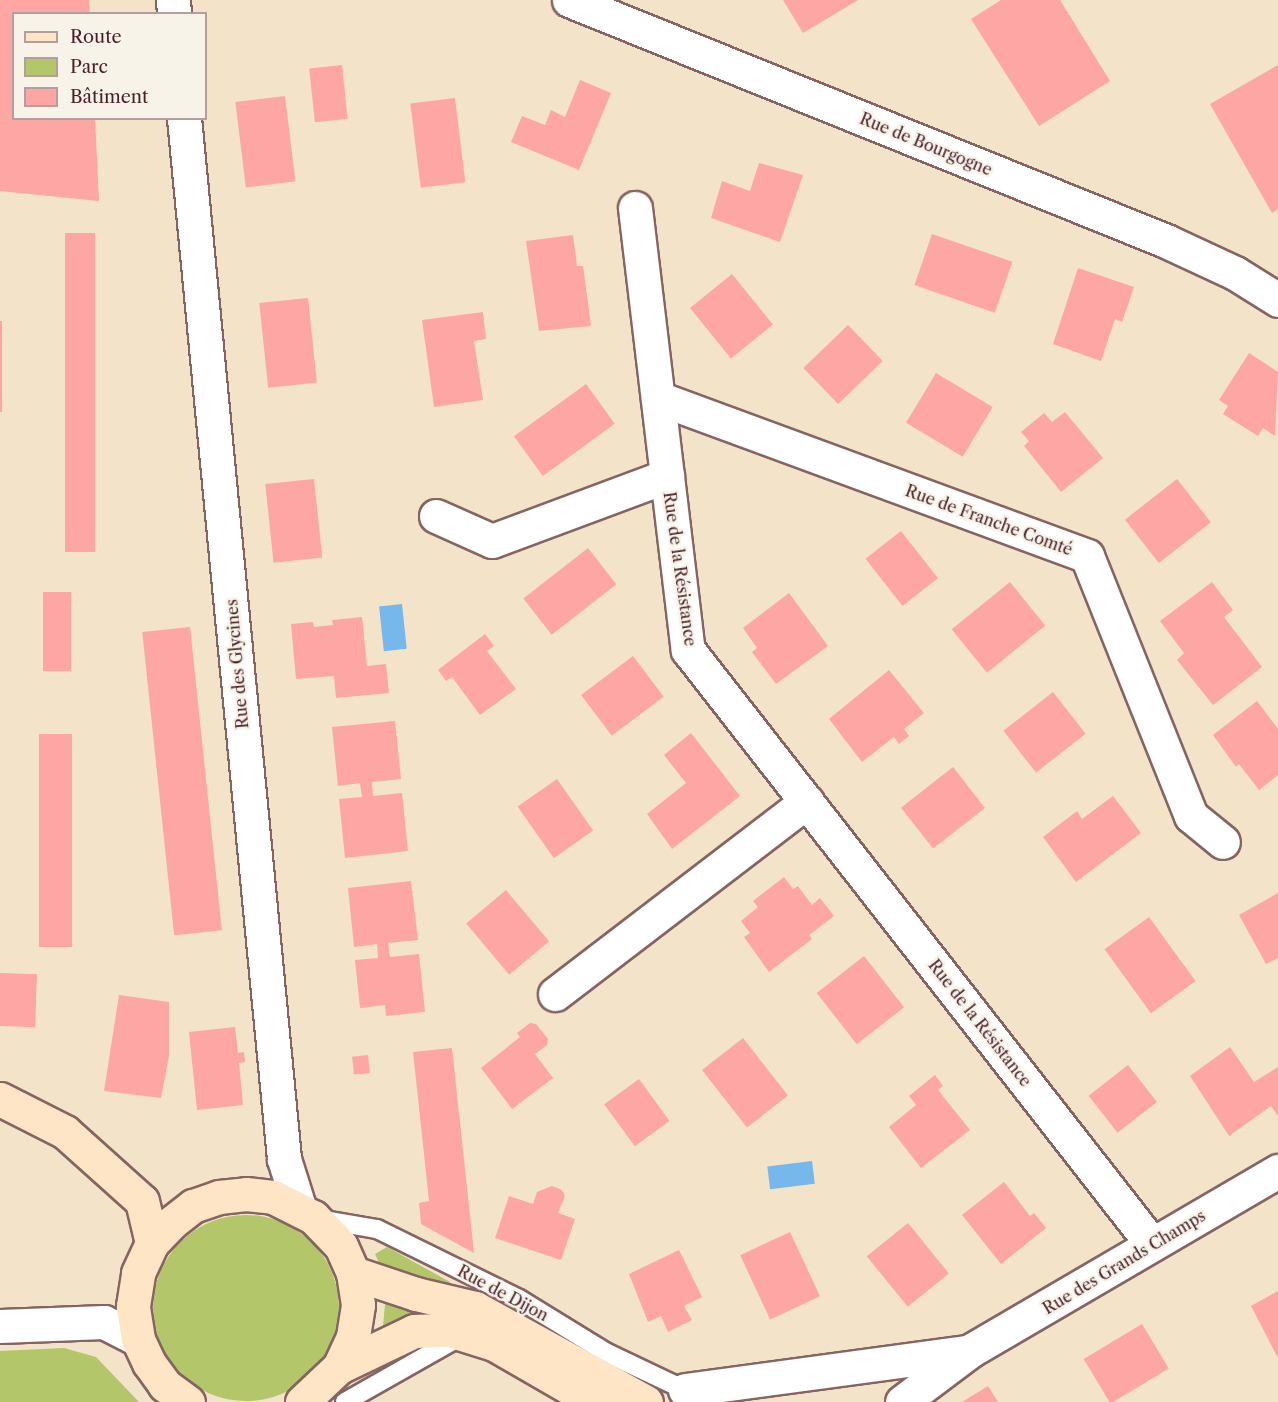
<!DOCTYPE html>
<html>
<head>
<meta charset="utf-8">
<style>
	body { margin:0 }
	#map { position:relative; width:1278px; height:1402px; overflow:hidden; background:#f3e3c9; font-family:"Libre Caslon Text",serif }
	div>[style] { position:absolute }
	[style*='--x'] { left:calc(var(--x)*1px); top:calc(var(--y)*1px); width:calc(var(--w)*1px); rotate:calc(var(--a)*1deg) }
	.green>* { inset:0; background:#b3c66a }
	.round { border-radius:50% }
	.water>* { inset:0; background:#77b8ec; transform-origin:0 0 }
	.building>* { inset:0; background:#fea6a4; transform-origin:0 0 }
	.roads { filter:drop-shadow(2px 0 #856462) drop-shadow(-2px 0 #856462) drop-shadow(0 2px #856462) drop-shadow(0 -2px #856462) }
	.lane>* { height:18px; margin:-9px; padding:0 9px; transform-origin:9px; border-radius:9px; background:#fff }
	.street>* { height:33px; margin:-16.5px; padding:0 16.5px; transform-origin:16.5px; border-radius:16.5px; background:#fff }
	.secondary>* { height:33px; margin:-16.5px; padding:0 16.5px; transform-origin:16.5px; border-radius:16.5px; background:#fde5c5 }
	span { translate:-50% -50%; white-space:nowrap; text-align:center; line-height:1.15; -webkit-text-stroke:5px #f7f3e8; paint-order:stroke }
	.street-label { font-size:16px; color:#4a1f2b }
	.legend { position:absolute; left:12px; top:12px; width:195px; height:108px; box-sizing:border-box; background:#f7f3e8; border:2px solid #b29e9c; margin:0; padding:8px 10px; list-style:none; font-size:18px; color:#4a1f2b }
	.legend li { display:flex; align-items:center; gap:12px; height:30px }
	.legend b { width:30px; border:2px solid #b29e9c }
</style>
</head>
<body>
<div id="map">
	<div class="green">
		<div class="round" style="left:153px;top:1215px;width:186px;height:186px"></div>
		<div style="clip-path:polygon(387px 1247px,450px 1282px,448px 1291px,380px 1265px,375px 1254px)"></div>
		<div style="clip-path:polygon(386px 1293px,435px 1312px,433px 1319px,383px 1326px)"></div>
		<div style="clip-path:polygon(64px 1348px,96px 1357px,139px 1402px,0 1402px,0 1351px)"></div>
	</div>
	<div class="water">
		<div style="left:402px;top:604px;width:45px;height:23px;rotate:84deg"></div>
		<div style="left:812px;top:1161px;width:23px;height:45px;rotate:83deg"></div>
	</div>
	<div class="building">
		<div style="clip-path:polygon(0 0,89px 0,90px 14px,14px 14px,14px 118px,95px 118px,99px 201px,0 191px)"></div>
		<div style="clip-path:polygon(783px 0,858px 0,803px 33px)"></div>
		<div style="clip-path:polygon(1001px 0,1060px 0,1110px 81px,1039px 126px,971px 19px)"></div>
		<div style="left:342px;top:65px;width:54px;height:33px;rotate:84deg"></div>
		<div style="clip-path:polygon(1278px 65px,1278px 209px,1272px 213px,1210px 104px)"></div>
		<div style="clip-path:polygon(580px 80px,611px 93px,579px 170px,511px 142px,522px 116px,545px 125px,551px 110px,565px 117px)"></div>
		<div style="left:285px;top:96px;width:86px;height:50px;rotate:83deg"></div>
		<div style="left:455px;top:98px;width:85px;height:45px;rotate:83deg"></div>
		<div style="clip-path:polygon(759px 163px,803px 175px,780px 242px,711px 218px,722px 181px,750px 191px)"></div>
		<div style="left:65px;top:233px;width:30px;height:319px"></div>
		<div style="left:932px;top:234px;width:85px;height:54px;rotate:19deg"></div>
		<div style="clip-path:polygon(573px 235px,577px 266px,583px 266px,591px 326px,539px 331px,526px 241px)"></div>
		<div style="clip-path:polygon(1078px 268px,1134px 287px,1122px 322px,1115px 319px,1101px 361px,1053px 344px)"></div>
		<div style="left:732px;top:274px;width:65px;height:54px;rotate:51deg"></div>
		<div style="left:308px;top:298px;width:85px;height:49px;rotate:84deg"></div>
		<div style="clip-path:polygon(483px 312px,486px 339px,474px 341px,483px 400px,434px 407px,422px 320px)"></div>
		<div style="left:0;top:321px;width:2px;height:91px"></div>
		<div style="left:848px;top:325px;width:50px;height:62px;rotate:46deg"></div>
		<div style="clip-path:polygon(1249px 353px,1278px 372px,1275px 436px,1263px 428px,1258px 436px,1223px 414px,1228px 406px,1219px 400px)"></div>
		<div style="left:936px;top:373px;width:66px;height:58px;rotate:31deg"></div>
		<div style="left:586px;top:384px;width:49px;height:89px;rotate:54deg"></div>
		<div style="clip-path:polygon(1065px 412px,1103px 458px,1061px 492px,1024px 446px,1029px 441px,1021px 432px,1044px 413px,1052px 422px)"></div>
		<div style="left:314px;top:479px;width:79px;height:49px;rotate:84deg"></div>
		<div style="left:1177px;top:479px;width:55px;height:66px;rotate:52deg"></div>
		<div style="left:901px;top:531px;width:60px;height:45px;rotate:52deg"></div>
		<div style="left:588px;top:548px;width:46px;height:82px;rotate:52deg"></div>
		<div style="left:1010px;top:582px;width:56px;height:75px;rotate:51deg"></div>
		<div style="clip-path:polygon(1212px 582px,1233px 610px,1224px 617px,1262px 667px,1213px 705px,1177px 660px,1184px 653px,1160px 621px)"></div>
		<div style="left:43px;top:592px;width:28px;height:79px"></div>
		<div style="clip-path:polygon(789px 593px,828px 646px,776px 684px,752px 652px,757px 648px,743px 628px)"></div>
		<div style="clip-path:polygon(362px 617px,367px 666px,386px 664px,389px 693px,336px 698px,334px 676px,296px 679px,291px 624px,313px 622px,314px 627px,333px 625px,332px 620px)"></div>
		<div style="left:190px;top:627px;width:305px;height:48px;rotate:84deg"></div>
		<div style="clip-path:polygon(485px 634px,494px 646px,487px 651px,516px 689px,480px 715px,452px 677px,446px 681px,438px 670px)"></div>
		<div style="left:633px;top:656px;width:51px;height:65px;rotate:53deg"></div>
		<div style="clip-path:polygon(889px 670px,924px 713px,904px 729px,909px 736px,899px 744px,894px 737px,862px 762px,829px 719px)"></div>
		<div style="left:1053px;top:692px;width:53px;height:63px;rotate:52deg"></div>
		<div style="clip-path:polygon(1257px 701px,1278px 729px,1278px 775px,1259px 790px,1239px 764px,1236px 767px,1213px 735px)"></div>
		<div style="clip-path:polygon(395px 721px,401px 779px,372px 782px,373px 796px,402px 793px,408px 851px,345px 858px,339px 799px,362px 797px,360px 783px,338px 786px,332px 727px)"></div>
		<div style="clip-path:polygon(691px 733px,740px 796px,672px 849px,647px 814px,686px 783px,664px 755px)"></div>
		<div style="left:39px;top:734px;width:33px;height:213px"></div>
		<div style="left:953px;top:767px;width:52px;height:66px;rotate:52deg"></div>
		<div style="left:557px;top:779px;width:63px;height:48px;rotate:55deg"></div>
		<div style="clip-path:polygon(1113px 796px,1141px 833px,1076px 882px,1043px 837px,1077px 811px,1082px 819px)"></div>
		<div style="clip-path:polygon(784px 877px,793px 889px,798px 886px,812px 905px,820px 898px,834px 916px,809px 935px,812px 939px,769px 972px,744px 937px,750px 933px,741px 921px,758px 907px,753px 901px)"></div>
		<div style="clip-path:polygon(411px 881px,418px 940px,388px 943px,390px 957px,419px 954px,425px 1012px,386px 1016px,385px 1005px,360px 1008px,355px 960px,378px 958px,377px 944px,354px 947px,348px 888px)"></div>
		<div style="left:506px;top:890px;width:67px;height:52px;rotate:50deg"></div>
		<div style="clip-path:polygon(1278px 893px,1278px 958px,1266px 964px,1239px 915px)"></div>
		<div style="left:1149px;top:917px;width:79px;height:55px;rotate:54deg"></div>
		<div style="left:864px;top:956px;width:65px;height:60px;rotate:52deg"></div>
		<div style="left:0;top:973px;width:37px;height:53px;rotate:2deg"></div>
		<div style="clip-path:polygon(119px 995px,169px 1002px,169px 1056px,161px 1098px,104px 1091px)"></div>
		<div style="clip-path:polygon(530px 1023px,536px 1024px,548px 1039px,547px 1045px,535px 1054px,553px 1078px,512px 1109px,481px 1068px,520px 1037px,517px 1033px)"></div>
		<div style="clip-path:polygon(235px 1027px,238px 1053px,244px 1052px,245px 1062px,239px 1063px,243px 1105px,197px 1110px,189px 1032px)"></div>
		<div style="left:743px;top:1038px;width:73px;height:52px;rotate:52deg"></div>
		<div style="clip-path:polygon(1230px 1047px,1254px 1082px,1278px 1067px,1278px 1116px,1271px 1106px,1229px 1136px,1190px 1076px)"></div>
		<div style="clip-path:polygon(452px 1048px,474px 1253px,421px 1224px,419px 1203px,429px 1201px,413px 1052px)"></div>
		<div style="left:368px;top:1055px;width:18px;height:16px;rotate:84deg"></div>
		<div style="left:1128px;top:1065px;width:47px;height:50px;rotate:52deg"></div>
		<div style="clip-path:polygon(935px 1075px,943px 1086px,938px 1090px,970px 1130px,921px 1168px,889px 1127px,916px 1105px,909px 1096px)"></div>
		<div style="left:639px;top:1079px;width:52px;height:43px;rotate:54deg"></div>
		<div style="clip-path:polygon(1004px 1182px,1030px 1216px,1034px 1213px,1046px 1228px,1001px 1264px,962px 1215px)"></div>
		<div style="clip-path:polygon(552px 1186px,562px 1190px,565px 1196px,558px 1213px,575px 1219px,561px 1260px,495px 1238px,509px 1196px,533px 1204px,537px 1192px)"></div>
		<div style="left:908px;top:1223px;width:65px;height:53px;rotate:51deg"></div>
		<div style="left:790px;top:1232px;width:71px;height:55px;rotate:65deg"></div>
		<div style="clip-path:polygon(679px 1250px,702px 1297px,684px 1306px,692px 1320px,668px 1332px,661px 1316px,648px 1322px,629px 1274px)"></div>
		<div style="clip-path:polygon(1278px 1291px,1278px 1358px,1251px 1306px)"></div>
		<div style="left:1142px;top:1324px;width:52px;height:68px;rotate:59deg"></div>
		<div style="clip-path:polygon(988px 1386px,998px 1402px,962px 1402px)"></div>
	</div>
	<div class="roads">
		<div class="lane">
			<div style="--x:319;--y:1219;--w:59;--a:9.8"></div>
			<div style="--x:377;--y:1229;--w:158;--a:26.2"></div>
			<div style="--x:519;--y:1299;--w:103;--a:31.5"></div>
			<div style="--x:607;--y:1353;--w:86;--a:25.4"></div>
			<div style="--x:345;--y:1402;--w:136;--a:-29.6"></div>
		</div>
		<div class="street">
			<div style="--x:173;--y:0;--w:14;--a:86"></div>
			<div style="--x:569;--y:0;--w:644;--a:21.98"></div>
			<div style="--x:1166;--y:241;--w:76;--a:24.9"></div>
			<div style="--x:1235;--y:273;--w:51;--a:32.1"></div>
			<div style="--x:184;--y:118;--w:1046;--a:84.51"></div>
			<div style="--x:284;--y:1159;--w:50;--a:72.6"></div>
			<div style="--x:635;--y:208;--w:445;--a:83.2"></div>
			<div style="--x:688;--y:650;--w:754;--a:52.01"></div>
			<div style="--x:658;--y:398;--w:457;--a:20.2"></div>
			<div style="--x:1087;--y:556;--w:280;--a:68.2"></div>
			<div style="--x:1191;--y:816;--w:41;--a:39.1"></div>
			<div style="--x:436;--y:516;--w:61;--a:24.1"></div>
			<div style="--x:492;--y:541;--w:187;--a:-20.4"></div>
			<div style="--x:555;--y:994;--w:317;--a:-37.4"></div>
			<div style="--x:0;--y:1326;--w:104;--a:-2.2"></div>
			<div style="--x:104;--y:1322;--w:38;--a:27"></div>
			<div style="--x:685;--y:1390;--w:283;--a:-7.7"></div>
			<div style="--x:902;--y:1402;--w:85;--a:-36.9"></div>
			<div style="--x:970;--y:1351;--w:357;--a:-30.3"></div>
		</div>
		<div class="secondary">
			<div style="--x:0;--y:1099;--w:73;--a:26.9"></div>
			<div style="--x:65;--y:1132;--w:103;--a:41.9"></div>
			<div style="--x:142;--y:1201;--w:43;--a:76.6"></div>
			<div style="--x:353;--y:1273;--w:66;--a:18.4"></div>
			<div style="--x:416;--y:1294;--w:61;--a:13.3"></div>
			<div style="--x:475;--y:1308;--w:195;--a:28.8"></div>
			<div style="--x:339;--y:1367;--w:83;--a:-25.6"></div>
			<div style="--x:414;--y:1331;--w:35;--a:-2"></div>
			<div style="--x:449;--y:1330;--w:47;--a:17.3"></div>
			<div style="--x:494;--y:1344;--w:116;--a:29.9"></div>
			<div style="--x:188;--y:1402;--w:29;--a:-144"></div>
			<div style="--x:165;--y:1385;--w:27;--a:-126"></div>
			<div style="--x:149;--y:1363;--w:26;--a:-115"></div>
			<div style="--x:138;--y:1339;--w:33;--a:-99"></div>
			<div style="--x:133;--y:1306;--w:33;--a:-81"></div>
			<div style="--x:138;--y:1273;--w:33;--a:-65"></div>
			<div style="--x:152;--y:1243;--w:28;--a:-46"></div>
			<div style="--x:171;--y:1223;--w:28;--a:-38"></div>
			<div style="--x:193;--y:1206;--w:28;--a:-19"></div>
			<div style="--x:219;--y:1197;--w:27;--a:-6"></div>
			<div style="--x:246;--y:1194;--w:27;--a:6"></div>
			<div style="--x:273;--y:1197;--w:45;--a:26.6"></div>
			<div style="--x:313;--y:1217;--w:40;--a:46"></div>
			<div style="--x:341;--y:1246;--w:30;--a:66"></div>
			<div style="--x:353;--y:1273;--w:32;--a:81"></div>
			<div style="--x:358;--y:1305;--w:32;--a:99"></div>
			<div style="--x:353;--y:1337;--w:33;--a:115"></div>
			<div style="--x:339;--y:1367;--w:51;--a:136.6"></div>
		</div>
	</div>
	<div class="street-label">
		<span style="left:926px;top:144px;rotate:22deg">Rue de Bourgogne</span>
		<span style="left:989px;top:520px;rotate:20deg">Rue de Franche Comté</span>
		<span style="left:680px;top:569px;rotate:82deg">Rue de la Résistance</span>
		<span style="left:237px;top:664px;rotate:-95deg">Rue des Glycines</span>
		<span style="left:980px;top:1023px;rotate:52deg">Rue de la Résistance</span>
		<span style="left:1124px;top:1262px;rotate:-31deg">Rue des Grands Champs</span>
		<span style="left:503px;top:1293px;rotate:28deg">Rue de Dijon</span>
	</div>
	<ul class="legend">
	<li><b style="height:8px;background:#fde5c5"></b>Route</li>
	<li><b style="height:16px;background:#b3c66a"></b>Parc</li>
	<li><b style="height:16px;background:#fea6a4"></b>Bâtiment</li>
	</ul>
</div>
</body>
</html>
